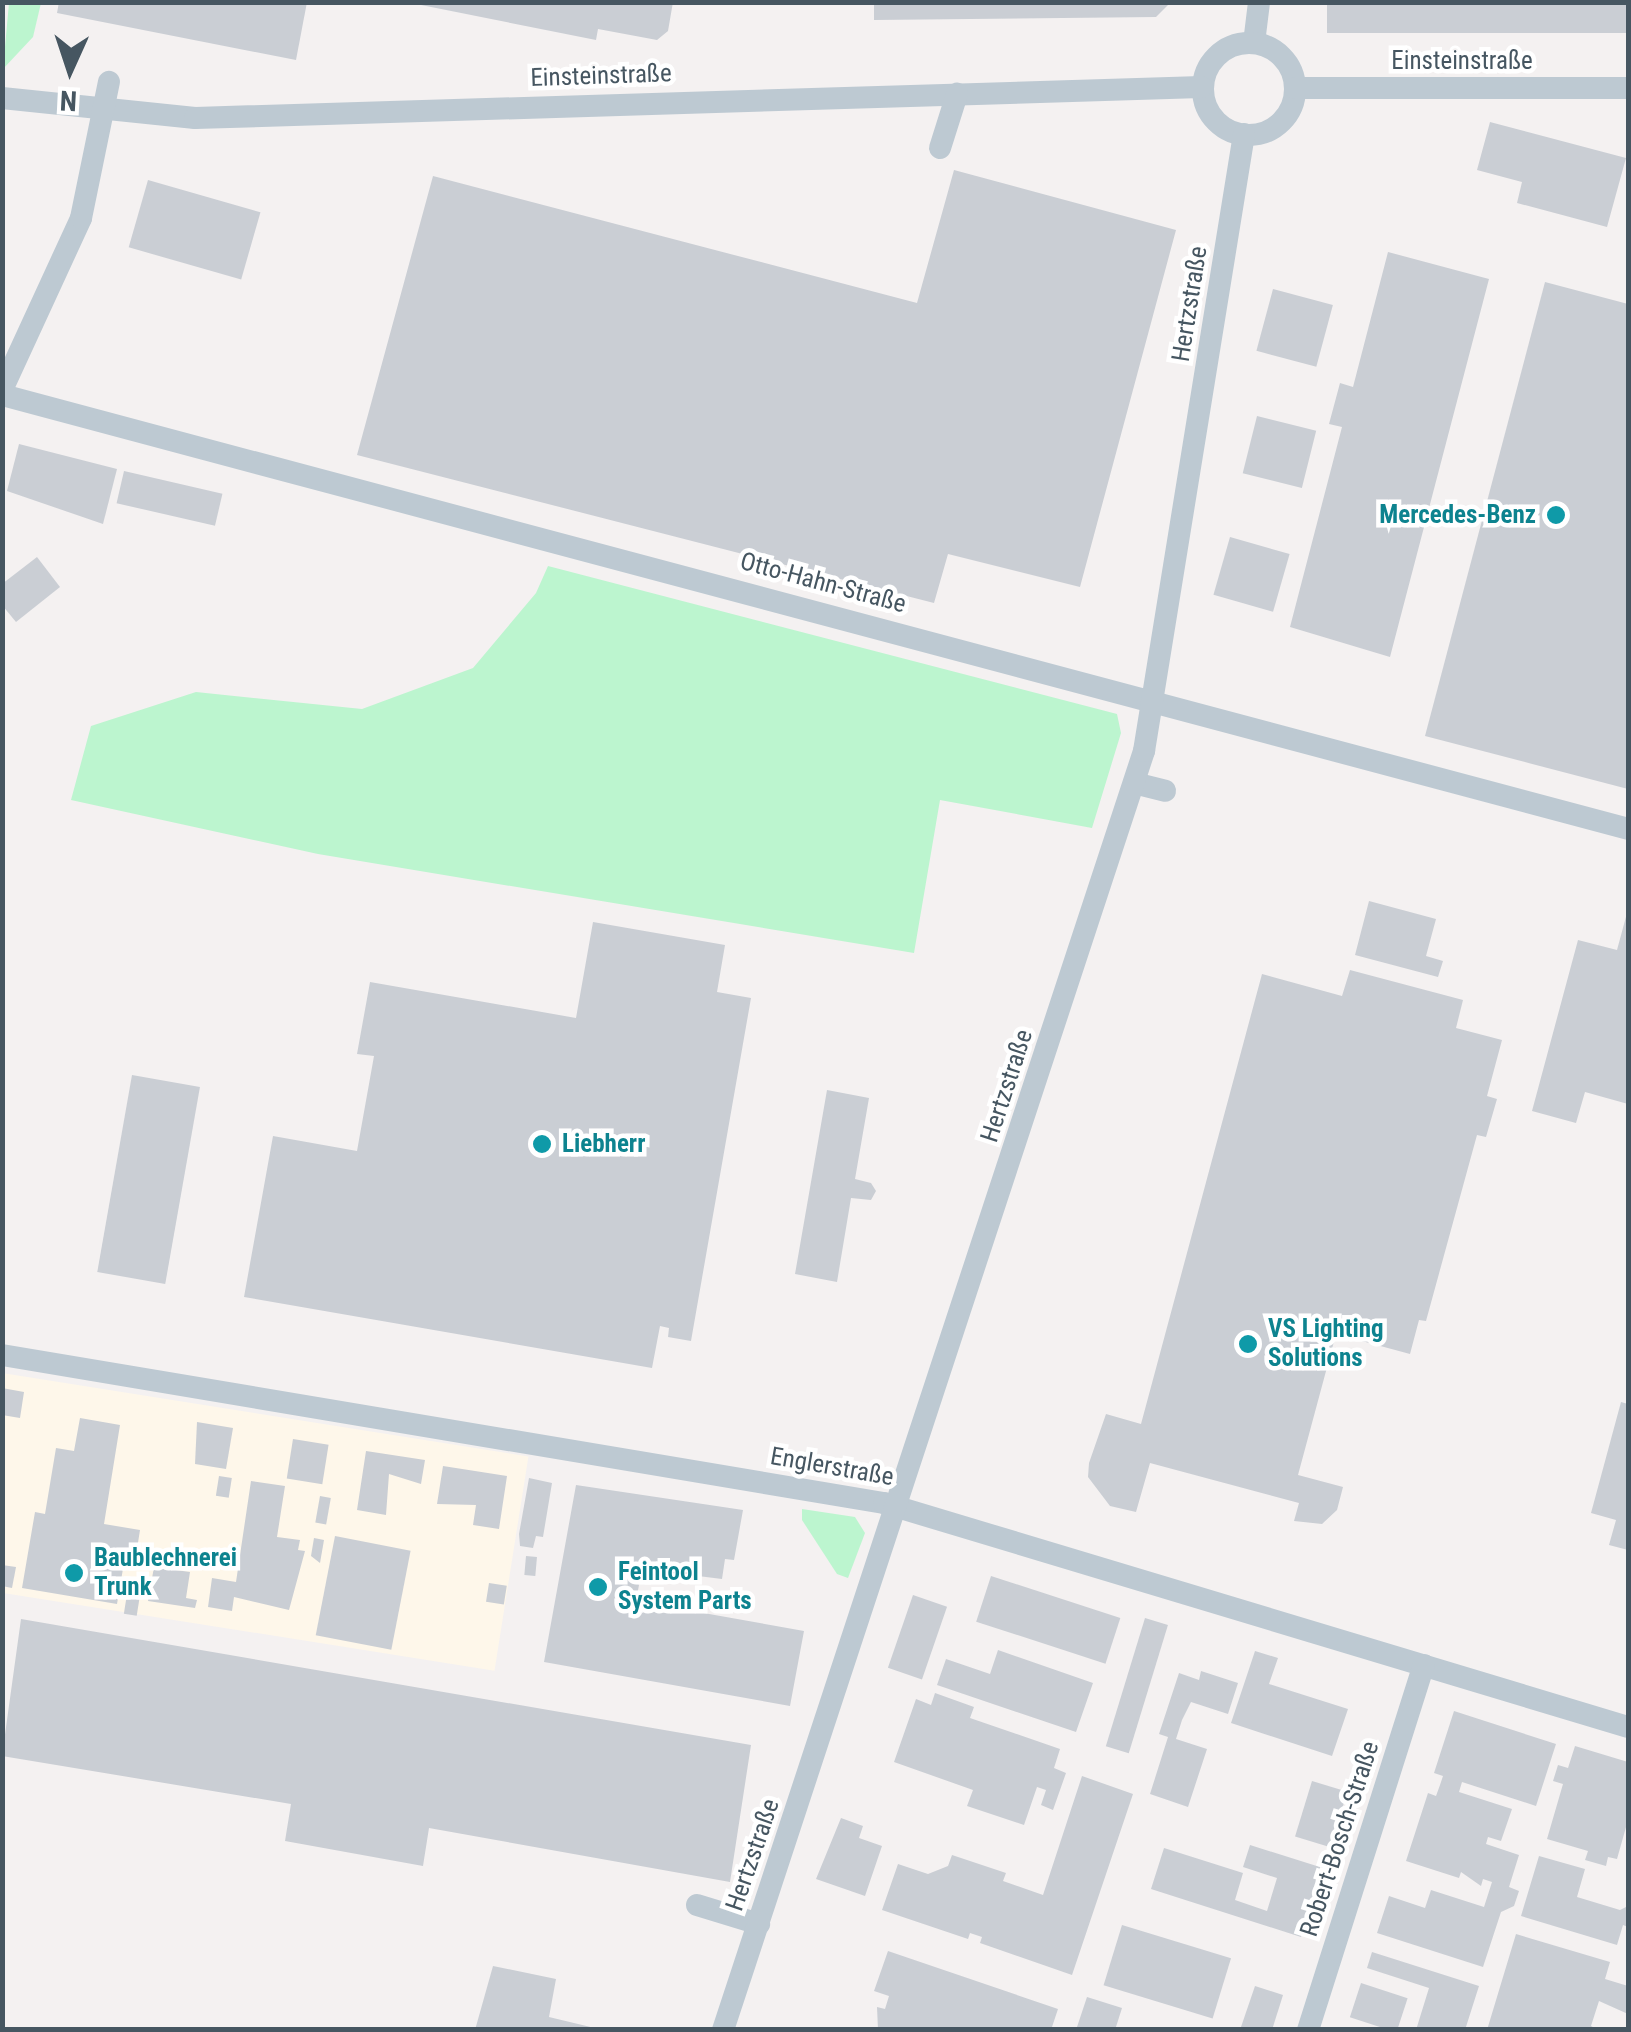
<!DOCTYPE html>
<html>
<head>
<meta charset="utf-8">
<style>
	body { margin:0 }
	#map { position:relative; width:1631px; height:2032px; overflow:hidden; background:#f4f1f1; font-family:"Roboto Condensed",sans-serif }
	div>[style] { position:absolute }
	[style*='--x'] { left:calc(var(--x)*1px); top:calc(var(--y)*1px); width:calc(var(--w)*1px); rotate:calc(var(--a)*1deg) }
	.commercial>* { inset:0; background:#fef7ea; transform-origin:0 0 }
	.green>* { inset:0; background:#bcf5cf }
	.building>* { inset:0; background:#caced4; transform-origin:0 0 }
	.minor>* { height:22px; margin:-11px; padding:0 11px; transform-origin:11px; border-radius:11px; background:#bdc9d2 }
	.minor>.ring { margin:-11px; padding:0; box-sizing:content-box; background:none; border:22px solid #bdc9d2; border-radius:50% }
	.dots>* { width:28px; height:28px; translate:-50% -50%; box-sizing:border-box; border:5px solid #fff; border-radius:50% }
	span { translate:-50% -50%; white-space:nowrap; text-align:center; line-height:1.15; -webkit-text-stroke:9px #fff; paint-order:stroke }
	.street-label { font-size:25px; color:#465661 }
	.culture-label { font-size:25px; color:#0d838f; font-weight:700 }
	.right { translate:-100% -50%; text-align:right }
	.left { translate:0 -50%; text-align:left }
	.frame { position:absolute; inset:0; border:5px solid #465661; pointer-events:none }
	.north { position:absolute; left:20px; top:20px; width:100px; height:100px; -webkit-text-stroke:8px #fff; paint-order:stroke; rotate:183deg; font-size:28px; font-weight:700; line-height:40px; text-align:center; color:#465661 }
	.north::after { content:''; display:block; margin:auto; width:35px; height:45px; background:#465661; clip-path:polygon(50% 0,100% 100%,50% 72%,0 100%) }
</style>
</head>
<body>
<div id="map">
	<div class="commercial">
		<div style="left:2px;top:1373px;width:533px;height:217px;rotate:9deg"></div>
	</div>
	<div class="green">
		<div style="clip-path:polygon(9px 3px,41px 3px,33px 37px,3px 69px)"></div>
		<div style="clip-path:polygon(548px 566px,1117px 714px,1121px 733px,1092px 828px,940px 800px,914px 953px,318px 854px,71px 800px,91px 726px,196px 692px,362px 709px,473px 668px,536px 593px)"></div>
		<div style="clip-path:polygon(802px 1509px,855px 1517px,865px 1533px,848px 1578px,837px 1574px,802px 1520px)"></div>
	</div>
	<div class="building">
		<div style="clip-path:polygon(59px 2px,307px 2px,296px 60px,57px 13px)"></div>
		<div style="clip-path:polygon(406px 2px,673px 2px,668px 31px,657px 40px,598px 29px,596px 40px)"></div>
		<div style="clip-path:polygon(874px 2px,1171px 2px,1156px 17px,874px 20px)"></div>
		<div style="left:1327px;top:2px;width:301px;height:31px"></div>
		<div style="clip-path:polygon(1490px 122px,1626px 158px,1607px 227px,1517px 203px,1522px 182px,1477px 170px)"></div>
		<div style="clip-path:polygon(954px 170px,1176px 230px,1080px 587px,948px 554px,934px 603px,357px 455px,433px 176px,917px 303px)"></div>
		<div style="left:148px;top:180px;width:117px;height:70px;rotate:16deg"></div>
		<div style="clip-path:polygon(1388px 252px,1489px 279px,1390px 657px,1290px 627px,1342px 427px,1329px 424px,1340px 383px,1353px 387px)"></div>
		<div style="clip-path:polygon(1545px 282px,1628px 304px,1628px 789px,1425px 736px)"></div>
		<div style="left:1273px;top:289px;width:62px;height:64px;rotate:15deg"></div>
		<div style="left:1257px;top:416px;width:61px;height:59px;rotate:14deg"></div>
		<div style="clip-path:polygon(19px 444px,117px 469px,103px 524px,7px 491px)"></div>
		<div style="left:124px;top:471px;width:101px;height:33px;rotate:13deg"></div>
		<div style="left:1230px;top:537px;width:62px;height:60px;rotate:16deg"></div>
		<div style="clip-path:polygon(37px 557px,60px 587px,16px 622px,2px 605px,2px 584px)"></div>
		<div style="clip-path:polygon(1369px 901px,1436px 919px,1426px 956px,1443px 961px,1438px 977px,1355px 955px)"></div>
		<div style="clip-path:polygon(1627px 913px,1628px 1104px,1585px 1092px,1576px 1123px,1532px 1111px,1578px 940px,1617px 950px)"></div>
		<div style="clip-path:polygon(593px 922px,725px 945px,717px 992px,751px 998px,691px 1341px,668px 1337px,669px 1328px,660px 1326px,652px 1368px,244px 1297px,273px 1136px,357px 1151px,374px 1056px,357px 1054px,370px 982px,576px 1018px)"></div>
		<div style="clip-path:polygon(1350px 970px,1463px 1000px,1456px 1028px,1502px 1040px,1487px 1096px,1497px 1099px,1486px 1137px,1477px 1135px,1426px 1321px,1419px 1320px,1410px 1354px,1336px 1334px,1298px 1475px,1343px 1487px,1337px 1510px,1322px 1524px,1294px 1521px,1299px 1503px,1150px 1463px,1136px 1512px,1110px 1506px,1088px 1477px,1089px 1463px,1106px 1414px,1141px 1424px,1262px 974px,1342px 996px)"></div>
		<div style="left:132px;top:1075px;width:69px;height:200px;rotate:10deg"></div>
		<div style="clip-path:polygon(827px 1090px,869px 1098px,855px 1179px,871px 1183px,876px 1191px,871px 1200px,851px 1198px,837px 1282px,795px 1274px)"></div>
		<div style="clip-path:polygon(2px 1388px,24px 1392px,20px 1418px,2px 1415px)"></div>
		<div style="clip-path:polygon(1621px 1402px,1628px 1404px,1628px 1550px,1609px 1545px,1616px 1520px,1591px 1513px)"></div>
		<div style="clip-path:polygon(80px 1418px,120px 1425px,104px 1524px,140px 1530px,137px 1549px,125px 1557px,117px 1604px,22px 1588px,35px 1512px,45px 1514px,56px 1448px,74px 1451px)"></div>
		<div style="clip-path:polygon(197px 1422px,233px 1428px,226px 1469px,195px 1464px)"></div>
		<div style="left:293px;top:1439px;width:36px;height:40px;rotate:9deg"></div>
		<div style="clip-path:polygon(366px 1451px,425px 1460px,421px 1484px,389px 1474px,386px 1515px,357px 1510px)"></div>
		<div style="clip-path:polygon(443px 1466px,507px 1476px,499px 1529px,473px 1525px,476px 1505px,437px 1504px)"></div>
		<div style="left:219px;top:1476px;width:13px;height:20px;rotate:9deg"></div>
		<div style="clip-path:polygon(529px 1478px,552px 1483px,543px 1537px,536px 1536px,533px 1548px,520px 1546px,519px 1534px)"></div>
		<div style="clip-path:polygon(251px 1481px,285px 1486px,277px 1537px,300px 1540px,298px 1550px,305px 1551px,289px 1610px,234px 1597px,232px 1611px,208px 1607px,212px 1578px,236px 1582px)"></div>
		<div style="clip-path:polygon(576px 1485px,743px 1510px,734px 1560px,725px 1559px,722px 1579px,642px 1569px,636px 1601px,804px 1631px,790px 1706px,544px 1662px)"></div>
		<div style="left:320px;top:1496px;width:11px;height:27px;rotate:10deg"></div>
		<div style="left:335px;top:1536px;width:77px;height:101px;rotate:11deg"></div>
		<div style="clip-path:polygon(314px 1538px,324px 1540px,320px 1563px,311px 1556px)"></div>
		<div style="left:526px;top:1556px;width:11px;height:19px;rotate:5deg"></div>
		<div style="clip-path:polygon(2px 1565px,16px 1567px,12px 1588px,2px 1586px)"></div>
		<div style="clip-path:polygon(154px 1567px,190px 1572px,186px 1598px,197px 1600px,195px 1608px,148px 1601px)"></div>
		<div style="left:991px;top:1576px;width:136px;height:48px;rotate:18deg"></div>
		<div style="left:489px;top:1583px;width:18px;height:19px;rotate:9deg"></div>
		<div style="left:127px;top:1594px;width:13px;height:20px;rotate:9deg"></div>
		<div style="left:913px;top:1595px;width:36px;height:77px;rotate:19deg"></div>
		<div style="left:1145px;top:1618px;width:24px;height:134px;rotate:17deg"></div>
		<div style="clip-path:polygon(21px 1619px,751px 1745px,730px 1882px,429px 1828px,423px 1866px,285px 1841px,291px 1804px,2px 1756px)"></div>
		<div style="clip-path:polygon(998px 1650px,1093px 1683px,1076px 1732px,937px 1685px,946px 1659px,990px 1674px)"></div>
		<div style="clip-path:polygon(1255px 1651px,1278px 1658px,1269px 1684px,1348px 1709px,1332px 1756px,1231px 1723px)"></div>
		<div style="clip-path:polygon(1201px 1671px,1238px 1683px,1228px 1714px,1191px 1702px,1182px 1720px,1176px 1739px,1207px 1749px,1188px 1807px,1150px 1794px,1168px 1737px,1159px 1734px,1179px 1673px,1199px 1680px)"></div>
		<div style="clip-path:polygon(935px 1693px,974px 1707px,970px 1718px,1060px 1749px,1054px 1768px,1066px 1773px,1053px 1810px,1041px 1805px,1046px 1790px,1037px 1787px,1024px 1825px,967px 1806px,973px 1790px,894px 1762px,916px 1699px,931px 1705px)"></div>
		<div style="clip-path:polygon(1454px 1711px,1556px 1744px,1536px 1806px,1462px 1782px,1459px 1792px,1512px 1809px,1501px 1841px,1488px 1837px,1486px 1844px,1519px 1855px,1509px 1887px,1519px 1891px,1514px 1906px,1501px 1912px,1483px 1967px,1377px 1933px,1389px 1896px,1425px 1908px,1431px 1890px,1484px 1907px,1492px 1882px,1483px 1879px,1481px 1886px,1461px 1872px,1459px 1878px,1406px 1861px,1428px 1793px,1436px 1796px,1440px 1785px,1443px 1776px,1434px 1773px)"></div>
		<div style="clip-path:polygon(1575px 1746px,1628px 1762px,1628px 1820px,1617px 1859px,1608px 1857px,1606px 1866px,1585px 1860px,1588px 1851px,1547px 1839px,1563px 1784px,1553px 1781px,1558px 1765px,1568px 1768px)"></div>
		<div style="clip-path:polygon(1082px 1776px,1133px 1794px,1072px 1975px,980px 1943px,982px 1937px,970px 1933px,968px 1939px,882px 1910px,898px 1864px,928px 1874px,948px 1866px,952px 1855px,1006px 1873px,1003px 1881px,1043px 1895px)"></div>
		<div style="left:1312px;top:1781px;width:37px;height:58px;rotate:17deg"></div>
		<div style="clip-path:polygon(841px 1818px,863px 1826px,859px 1838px,882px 1846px,865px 1896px,816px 1879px)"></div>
		<div style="clip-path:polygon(1250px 1845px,1323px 1868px,1301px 1937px,1151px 1889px,1164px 1848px,1243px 1873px,1235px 1900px,1267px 1911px,1277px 1878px,1243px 1867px)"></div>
		<div style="clip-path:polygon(1539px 1856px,1585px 1869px,1577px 1897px,1620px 1910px,1628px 1906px,1628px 1927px,1623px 1925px,1617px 1945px,1521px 1916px)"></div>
		<div style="left:1122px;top:1925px;width:114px;height:63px;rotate:17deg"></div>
		<div style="clip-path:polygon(1516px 1934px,1610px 1962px,1605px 1979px,1628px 1986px,1628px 2014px,1599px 2001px,1591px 2026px,1598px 2030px,1487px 2030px)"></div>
		<div style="clip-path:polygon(888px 1951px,1058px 2009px,1051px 2030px,878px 2030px,877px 2007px,885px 2009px,889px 1996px,874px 1991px)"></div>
		<div style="clip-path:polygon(1372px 1952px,1479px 1986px,1465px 2030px,1416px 2030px,1429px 1988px,1367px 1968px)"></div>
		<div style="clip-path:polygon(493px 1966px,556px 1979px,549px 2017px,603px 2030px,475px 2030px)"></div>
		<div style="left:1361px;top:1983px;width:49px;height:36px;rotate:18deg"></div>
		<div style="clip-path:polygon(1255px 1986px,1283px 1995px,1272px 2030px,1241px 2027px)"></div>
		<div style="clip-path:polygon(1087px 1997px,1122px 2008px,1115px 2030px,1076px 2030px)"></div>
	</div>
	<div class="minor">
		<div style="--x:1254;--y:43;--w:41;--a:-83"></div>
		<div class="ring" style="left:1203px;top:43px;width:70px;height:70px"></div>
		<div style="--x:1295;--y:88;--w:333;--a:0"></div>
		<div style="--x:2;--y:98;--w:194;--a:5.9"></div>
		<div style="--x:195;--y:118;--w:1007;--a:-1.76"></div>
		<div style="--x:940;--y:148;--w:57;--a:-72.5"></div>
		<div style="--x:2;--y:390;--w:189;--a:-65.3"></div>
		<div style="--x:81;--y:218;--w:139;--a:-78.4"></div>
		<div style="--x:2;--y:395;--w:1683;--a:14.94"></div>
		<div style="--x:1134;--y:783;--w:32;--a:14"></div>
		<div style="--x:2;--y:1355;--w:894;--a:9.53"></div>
		<div style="--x:884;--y:1503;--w:777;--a:16.76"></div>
		<div style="--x:697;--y:1905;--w:65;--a:17"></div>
		<div style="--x:723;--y:2030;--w:1347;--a:-71.78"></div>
		<div style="--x:1144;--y:751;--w:625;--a:-80.79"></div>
		<div style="--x:1308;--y:2030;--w:383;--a:-72.4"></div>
	</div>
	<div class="dots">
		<div style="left:1556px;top:515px;background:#0f9aa8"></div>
		<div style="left:542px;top:1144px;background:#0f9aa8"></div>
		<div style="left:1248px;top:1344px;background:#0f9aa8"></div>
		<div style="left:74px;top:1573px;background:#0f9aa8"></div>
		<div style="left:598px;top:1587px;background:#0f9aa8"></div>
	</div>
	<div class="street-label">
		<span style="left:1462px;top:61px">Einsteinstraße</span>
		<span style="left:601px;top:76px;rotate:-2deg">Einsteinstraße</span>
		<span style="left:1190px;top:304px;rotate:-81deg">Hertzstraße</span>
		<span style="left:823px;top:583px;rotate:15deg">Otto-Hahn-Straße</span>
		<span style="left:1007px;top:1086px;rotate:-72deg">Hertzstraße</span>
		<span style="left:832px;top:1467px;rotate:10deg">Englerstraße</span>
		<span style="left:1340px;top:1839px;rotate:-72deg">Robert-Bosch-Straße</span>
		<span style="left:753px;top:1855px;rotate:-71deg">Hertzstraße</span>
	</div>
	<div class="culture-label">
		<span class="right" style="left:1536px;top:515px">Mercedes-Benz</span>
		<span class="left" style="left:562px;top:1144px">Liebherr</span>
		<span class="left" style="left:1268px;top:1344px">VS Lighting<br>Solutions</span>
		<span class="left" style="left:94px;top:1573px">Baublechnerei<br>Trunk</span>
		<span class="left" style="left:618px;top:1587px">Feintool<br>System Parts</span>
	</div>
	<div class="frame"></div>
	<div class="north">N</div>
</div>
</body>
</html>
